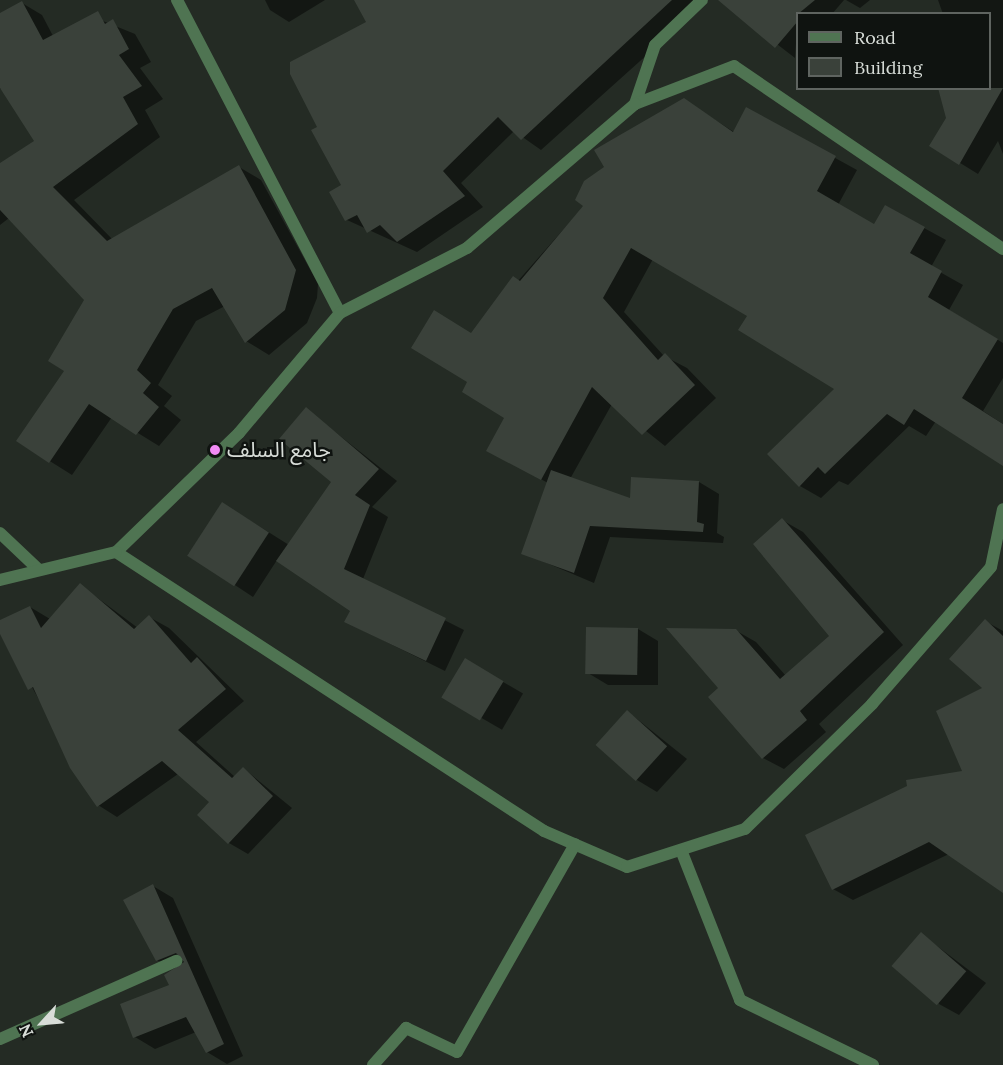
<!DOCTYPE html>
<html>
<head>
<meta charset="utf-8">
<style>
	body { margin:0 }
	#map { position:relative; width:1003px; height:1065px; overflow:hidden; background:#242b24; font-family:Lora,"Noto Sans Arabic",serif }
	div>[style] { position:absolute }
	[style*='--x'] { left:calc(var(--x)*1px); top:calc(var(--y)*1px); width:calc(var(--w)*1px); rotate:calc(var(--a)*1deg) }
	.shadow>* { inset:0; background:#0007; transform-origin:0 0 }
	.building>* { inset:0; background:#3a413a; transform-origin:0 0 }
	.street>* { height:12px; margin:-6px; padding:0 6px; transform-origin:6px; border-radius:6px; background:#4f7452 }
	.dots>* { width:16px; height:16px; translate:-50% -50%; box-sizing:border-box; border:3px solid #0f1310; border-radius:50% }
	span { translate:-50% -50%; white-space:nowrap; text-align:center; line-height:1.15; -webkit-text-stroke:5px #0f1310; paint-order:stroke }
	.poi-label { font-size:21px; color:#d8ddd8 }
	.left { translate:0 -50%; text-align:left }
	.legend { position:absolute; left:796px; top:12px; width:195px; height:78px; box-sizing:border-box; background:#0f1310; border:2px solid #5f6460; margin:0; padding:8px 10px; list-style:none; font-size:18px; color:#d8ddd8 }
	.legend li { display:flex; align-items:center; gap:12px; height:30px }
	.legend b { width:30px; border:2px solid #5f6460 }
	.north { position:absolute; left:12px; top:993px; width:60px; height:60px; -webkit-text-stroke:4px #0f1310; paint-order:stroke; rotate:244deg; font-size:16px; font-weight:700; line-height:24px; text-align:center; color:#d8ddd8 }
	.north::after { content:''; display:block; margin:auto; width:21px; height:27px; background:#d8ddd8; clip-path:polygon(50% 0,100% 100%,50% 72%,0 100%) }
</style>
</head>
<body>
<div id="map">
	<div class="shadow">
		<div style="clip-path:polygon(265px 0,325px 0,289px 22px,270px 10px)"></div>
		<div style="clip-path:polygon(356px 0,708px 0,541px 150px,514px 131px,461px 183px,483px 207px,417px 252px,347px 220px,331px 193px,343px 185px,319px 127px,368px 23px)"></div>
		<div style="clip-path:polygon(720px 0,844px 0,832px 14px,798px 14px,795px 58px)"></div>
		<div style="clip-path:polygon(846px 0,870px 0,860px 8px)"></div>
		<div style="clip-path:polygon(938px 0,1003px 0,1003px 154px,998px 141px,978px 174px,931px 145px,990px 88px,990px 14px,943px 14px)"></div>
		<div style="clip-path:polygon(22px 3px,42px 15px,63px 55px,0 89px,0 15px)"></div>
		<div style="clip-path:polygon(103px 21px,135px 34px,151px 62px,140px 68px,163px 99px,145px 110px,160px 137px,74px 200px,113px 240px,239px 167px,261px 180px,318px 284px,317px 298px,307px 323px,269px 355px,246px 341px,225px 306px,196px 321px,158px 385px,172px 396px,164px 406px,181px 420px,159px 446px,112px 417px,72px 475px,18px 441px,95px 336px,85px 300px,9px 218px,0 225px,0 165px,36px 142px)"></div>
		<div style="clip-path:polygon(684px 100px,734px 132px,746px 109px,857px 170px,838px 205px,874px 226px,924px 228px,946px 240px,931px 267px,963px 285px,949px 310px,1003px 343px,1003px 378px,983px 411px,1003px 424px,1003px 464px,936px 421px,926px 436px,909px 426px,848px 485px,839px 481px,821px 498px,800px 486px,836px 389px,749px 315px,653px 259px,624px 312px,664px 356px,687px 368px,716px 398px,665px 446px,612px 404px,570px 479px,632px 500px,699px 482px,719px 494px,717px 533px,724px 537px,723px 543px,610px 537px,594px 583px,523px 553px,548px 483px,509px 462px,506px 417px,469px 382px,471px 334px,585px 205px,606px 167px)"></div>
		<div style="clip-path:polygon(306px 409px,397px 481px,372px 507px,388px 517px,363px 579px,464px 630px,445px 671px,346px 622px,352px 610px,277px 560px,253px 597px,188px 554px,243px 516px,289px 545px,333px 482px)"></div>
		<div style="clip-path:polygon(782px 520px,803px 532px,903px 645px,819px 724px,826px 732px,784px 769px,763px 758px,720px 688px,735px 630px,756px 642px,786px 676px,831px 636px)"></div>
		<div style="clip-path:polygon(80px 585px,138px 628px,149px 617px,169px 628px,244px 701px,196px 742px,235px 777px,243px 768px,292px 808px,248px 854px,229px 843px,211px 802px,178px 774px,117px 817px,98px 805px,0 630px,0 622px,30px 607px,50px 619px)"></div>
		<div style="clip-path:polygon(985px 621px,1003px 631px,1003px 891px,949px 854px,853px 900px,833px 889px,964px 772px,985px 689px)"></div>
		<div style="clip-path:polygon(638px 629px,658px 641px,658px 685px,608px 685px,588px 673px)"></div>
		<div style="left:465px;top:660px;width:67px;height:42px;rotate:30deg"></div>
		<div style="clip-path:polygon(627px 711px,687px 759px,657px 792px,637px 780px)"></div>
		<div style="clip-path:polygon(153px 886px,173px 898px,243px 1056px,227px 1064px,207px 1052px,196px 1032px,155px 1049px,135px 1037px,171px 985px,175px 970px,157px 960px)"></div>
		<div style="clip-path:polygon(921px 934px,986px 983px,959px 1015px,939px 1004px)"></div>
	</div>
	<div class="building">
		<div style="clip-path:polygon(354px 0,672px 0,521px 140px,498px 117px,443px 171px,465px 196px,397px 242px,380px 225px,367px 233px,357px 215px,345px 221px,329px 192px,341px 185px,311px 130px,317px 127px,290px 74px,290px 62px,366px 22px)"></div>
		<div style="clip-path:polygon(718px 0,815px 0,798px 14px,798px 21px,775px 48px)"></div>
		<div style="clip-path:polygon(22px 1px,43px 40px,98px 11px,105px 24px,113px 19px,129px 49px,119px 55px,142px 86px,123px 97px,138px 124px,53px 187px,107px 241px,239px 165px,296px 270px,285px 310px,245px 343px,212px 288px,173px 309px,137px 370px,151px 383px,143px 393px,159px 407px,136px 435px,89px 404px,49px 463px,16px 441px,64px 371px,48px 361px,84px 300px,0 210px,0 163px,34px 141px,0 88px,0 13px)"></div>
		<div style="clip-path:polygon(938px 88px,1003px 88px,959px 165px,929px 146px,946px 118px)"></div>
		<div style="clip-path:polygon(684px 98px,733px 132px,746px 107px,836px 156px,817px 191px,874px 224px,885px 205px,925px 227px,910px 253px,942px 271px,928px 297px,998px 339px,962px 398px,1003px 424px,1003px 466px,914px 409px,904px 425px,887px 414px,825px 474px,818px 467px,799px 487px,767px 454px,834px 389px,738px 330px,747px 316px,631px 248px,603px 298px,658px 360px,665px 353px,695px 385px,642px 435px,592px 387px,541px 480px,486px 451px,504px 418px,462px 392px,467px 382px,411px 348px,434px 310px,471px 333px,513px 276px,520px 281px,583px 206px,575px 200px,584px 181px,604px 167px,594px 150px)"></div>
		<div style="clip-path:polygon(306px 407px,379px 469px,355px 495px,370px 505px,344px 569px,446px 618px,426px 661px,344px 622px,350px 611px,276px 561px,331px 482px,279px 439px)"></div>
		<div style="clip-path:polygon(551px 470px,630px 498px,631px 477px,699px 481px,697px 522px,704px 524px,703px 532px,590px 526px,574px 573px,521px 554px)"></div>
		<div style="left:222px;top:502px;width:56px;height:64px;rotate:33deg"></div>
		<div style="clip-path:polygon(782px 518px,884px 632px,800px 711px,807px 720px,762px 759px,708px 697px,718px 688px,666px 628px,736px 629px,780px 679px,829px 636px,753px 544px)"></div>
		<div style="clip-path:polygon(80px 583px,134px 629px,149px 615px,191px 663px,197px 657px,226px 689px,178px 730px,232px 778px,243px 767px,273px 796px,228px 844px,197px 815px,209px 802px,162px 761px,97px 807px,70px 768px,33px 687px,28px 690px,0 634px,0 620px,30px 606px,41px 628px)"></div>
		<div style="clip-path:polygon(985px 619px,1003px 636px,1003px 893px,929px 842px,832px 890px,805px 835px,907px 786px,906px 780px,962px 771px,936px 711px,982px 688px,949px 659px)"></div>
		<div style="left:586px;top:627px;width:52px;height:47px;rotate:1deg"></div>
		<div style="left:465px;top:658px;width:45px;height:46px;rotate:31deg"></div>
		<div style="left:627px;top:710px;width:54px;height:47px;rotate:42deg"></div>
		<div style="clip-path:polygon(153px 884px,224px 1044px,206px 1053px,186px 1017px,133px 1038px,120px 1004px,169px 985px,164px 975px,184px 962px,176px 953px,156px 961px,123px 900px)"></div>
		<div style="left:921px;top:932px;width:60px;height:45px;rotate:41deg"></div>
	</div>
	<div class="street">
		<div style="--x:177;--y:0;--w:353;--a:62.5"></div>
		<div style="--x:635;--y:104;--w:62;--a:-71.3"></div>
		<div style="--x:655;--y:45;--w:65;--a:-43.8"></div>
		<div style="--x:1003;--y:249;--w:325;--a:-145.8"></div>
		<div style="--x:734;--y:66;--w:106;--a:159"></div>
		<div style="--x:635;--y:104;--w:221;--a:139.4"></div>
		<div style="--x:467;--y:248;--w:143;--a:152.9"></div>
		<div style="--x:340;--y:313;--w:157;--a:130.1"></div>
		<div style="--x:239;--y:433;--w:171;--a:135.9"></div>
		<div style="--x:116;--y:552;--w:511;--a:33.1"></div>
		<div style="--x:544;--y:831;--w:90;--a:23.4"></div>
		<div style="--x:627;--y:867;--w:124;--a:-17.9"></div>
		<div style="--x:745;--y:829;--w:178;--a:-44.5"></div>
		<div style="--x:872;--y:704;--w:181;--a:-49"></div>
		<div style="--x:991;--y:567;--w:59;--a:-78.3"></div>
		<div style="--x:0;--y:533;--w:51;--a:43.4"></div>
		<div style="--x:0;--y:580;--w:119;--a:-13.6"></div>
		<div style="--x:681;--y:850;--w:161;--a:68.5"></div>
		<div style="--x:740;--y:1000;--w:148;--a:26"></div>
		<div style="--x:0;--y:1039;--w:193;--a:-23.9"></div>
		<div style="--x:373;--y:1065;--w:50;--a:-48.3"></div>
		<div style="--x:406;--y:1028;--w:56;--a:25.2"></div>
		<div style="--x:457;--y:1052;--w:239;--a:-60.4"></div>
	</div>
	<div class="dots">
		<div style="left:215px;top:450px;background:#f18af4"></div>
	</div>
	<div class="poi-label">
		<span class="left" style="left:227px;top:450px">جامع السلف</span>
	</div>
	<ul class="legend">
	<li><b style="height:8px;background:#4f7452"></b>Road</li>
	<li><b style="height:16px;background:#3a413a"></b>Building</li>
	</ul>
	<div class="north">N</div>
</div>
</body>
</html>
